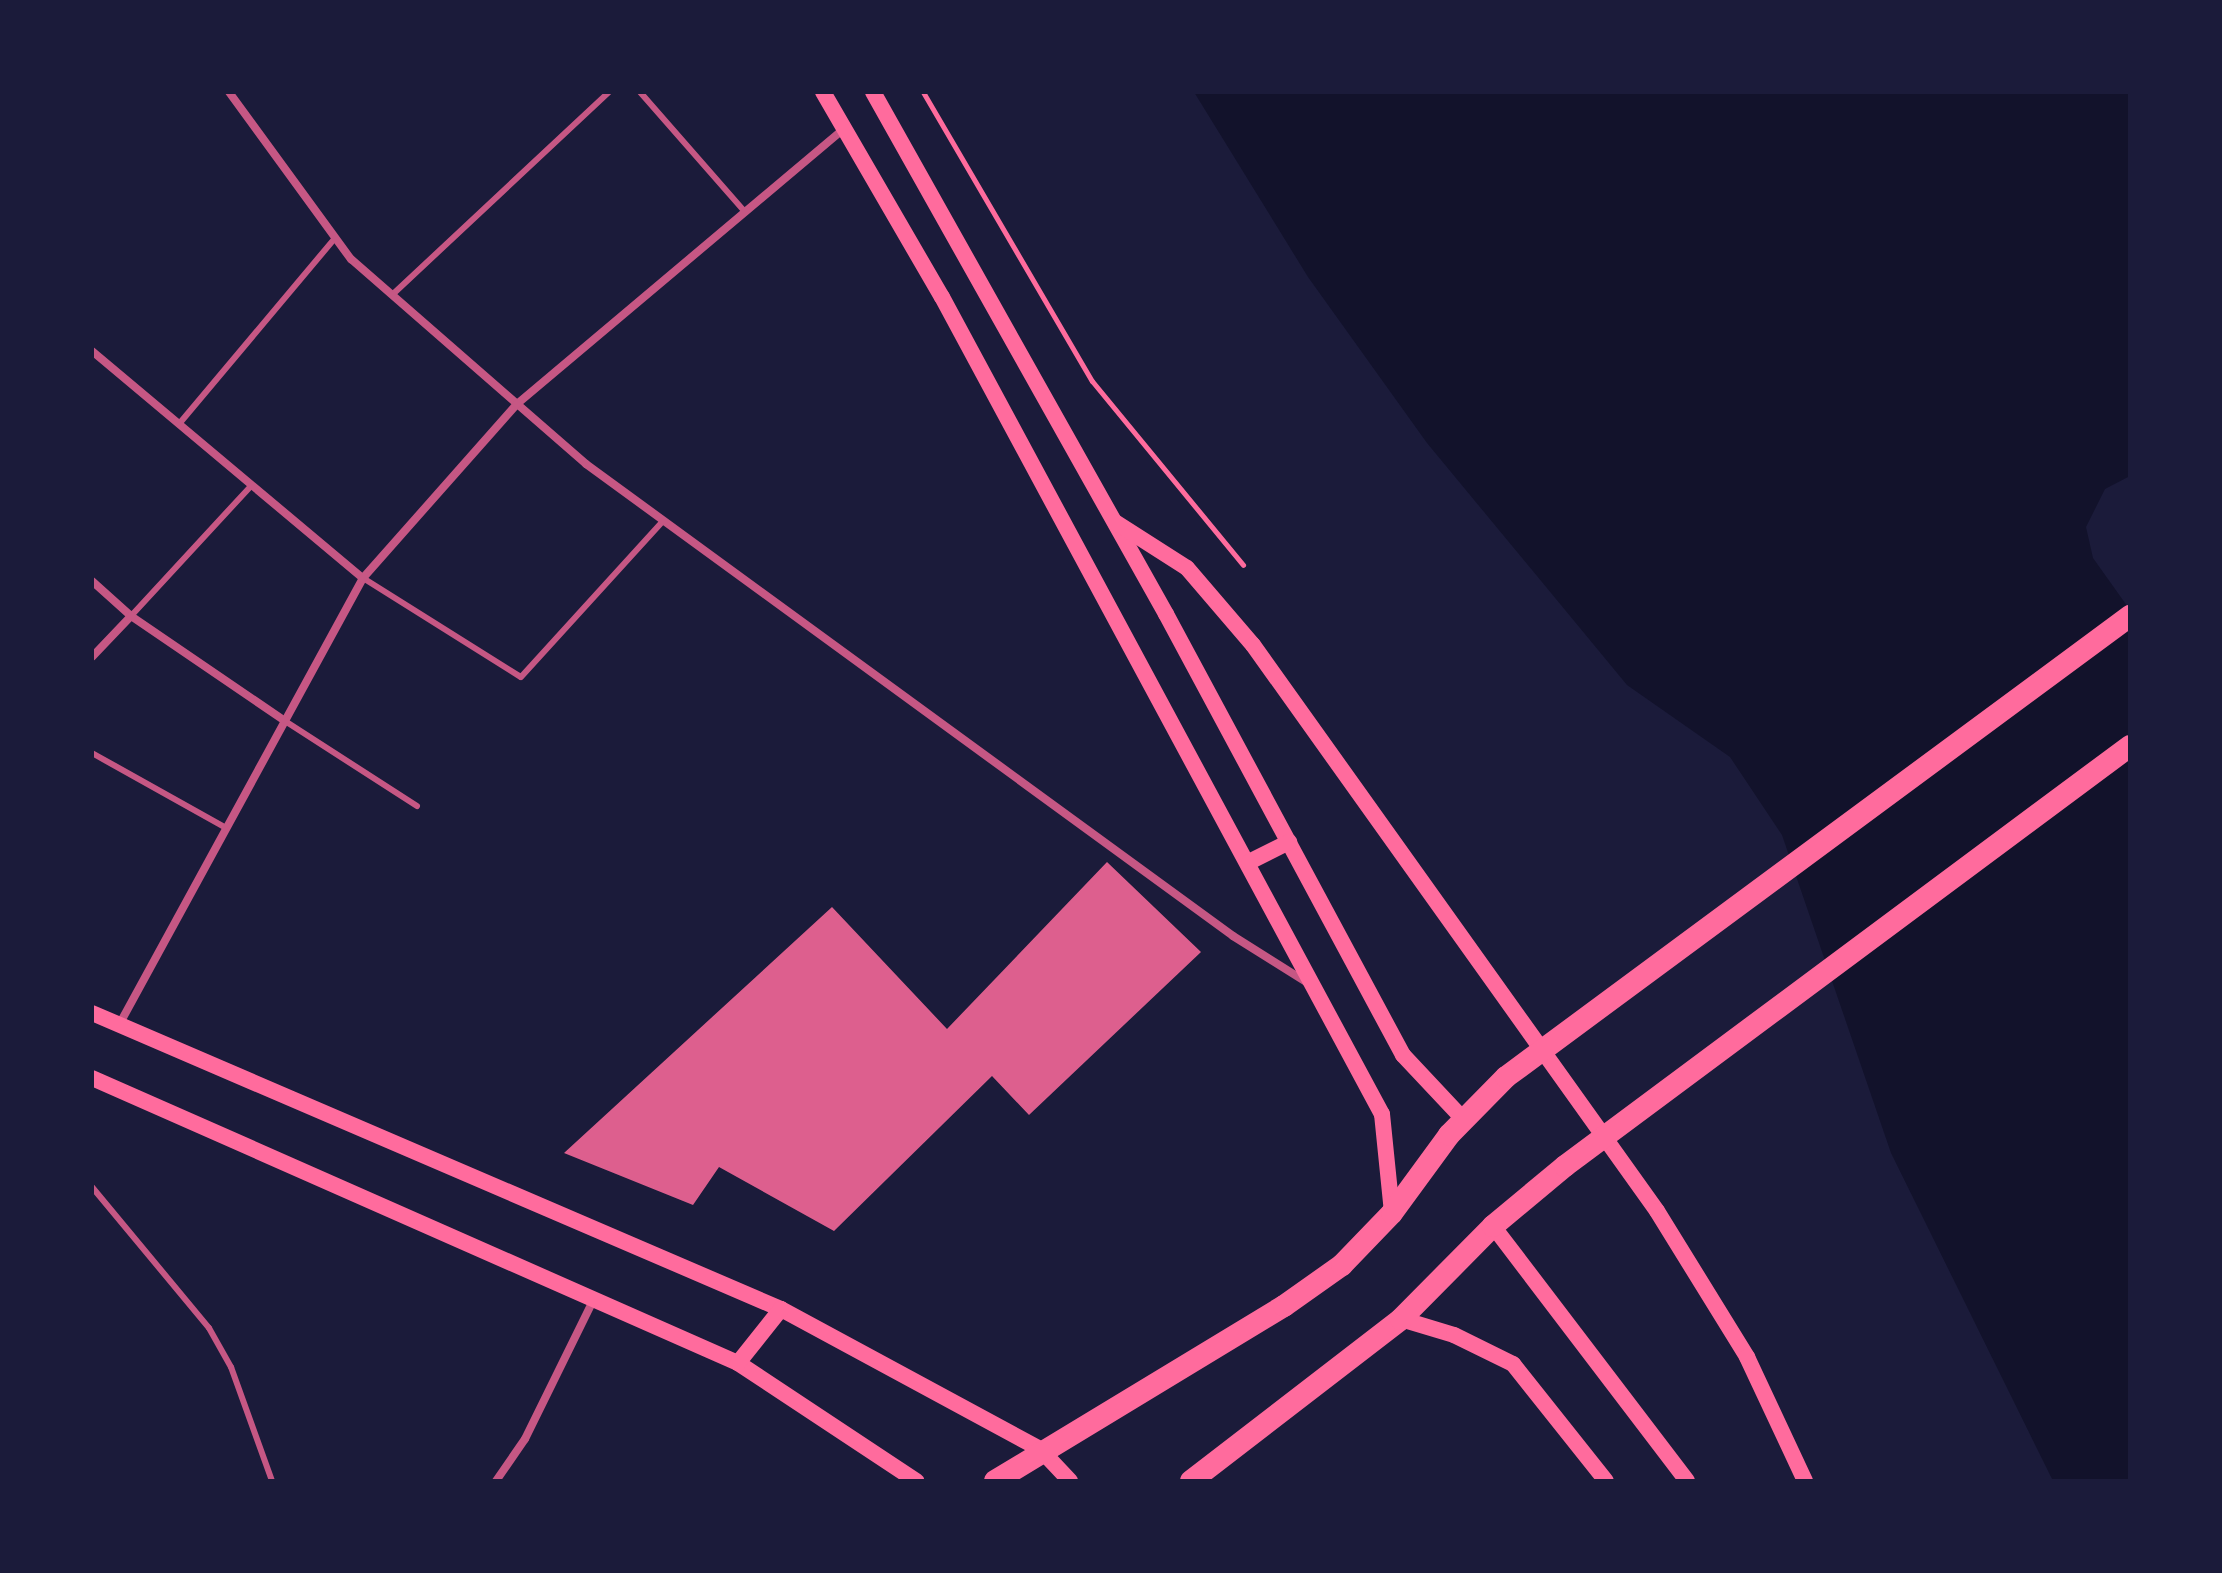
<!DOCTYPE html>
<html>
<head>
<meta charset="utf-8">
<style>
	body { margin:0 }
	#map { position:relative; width:2222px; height:1573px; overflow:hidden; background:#1b1b3a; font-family:"Fira Sans",sans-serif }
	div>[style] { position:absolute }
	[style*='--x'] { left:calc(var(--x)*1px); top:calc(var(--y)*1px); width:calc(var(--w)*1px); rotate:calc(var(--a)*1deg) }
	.water>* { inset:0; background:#12122b }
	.building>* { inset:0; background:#dd5f8e }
	.path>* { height:5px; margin:-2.5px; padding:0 2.5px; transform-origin:2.5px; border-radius:2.5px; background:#ff6b9d }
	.service>* { height:6px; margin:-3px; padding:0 3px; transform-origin:3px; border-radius:3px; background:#c65784 }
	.minor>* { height:8px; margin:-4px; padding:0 4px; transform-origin:4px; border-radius:4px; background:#c65784 }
	.secondary>* { height:16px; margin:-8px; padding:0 8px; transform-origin:8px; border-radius:8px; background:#ff6b9d }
	.trunk>* { height:22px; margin:-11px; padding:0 11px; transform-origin:11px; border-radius:11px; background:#ff6b9d }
	span { translate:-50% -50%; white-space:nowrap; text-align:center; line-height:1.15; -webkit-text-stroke:8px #1b1b3a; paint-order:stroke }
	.frame { position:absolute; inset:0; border:94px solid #1b1b3a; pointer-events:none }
</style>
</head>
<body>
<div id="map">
	<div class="water">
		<div style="clip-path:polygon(1194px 92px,2130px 92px,2130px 476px,2105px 489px,2086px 527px,2093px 558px,2130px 610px,2130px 1481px,2053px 1481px,1891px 1153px,1782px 835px,1730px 757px,1627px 685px,1427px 443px,1308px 277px)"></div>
	</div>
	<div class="building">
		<div style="clip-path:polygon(1107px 862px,1201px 952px,1029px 1115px,992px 1076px,834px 1231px,719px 1167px,693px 1205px,564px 1153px,832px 907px,947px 1029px)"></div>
	</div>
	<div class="path">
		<div style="--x:923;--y:92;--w:335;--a:59.7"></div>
		<div style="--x:1092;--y:381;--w:238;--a:50.6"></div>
	</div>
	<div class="service">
		<div style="--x:640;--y:92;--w:159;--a:48.8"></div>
		<div style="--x:392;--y:295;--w:297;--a:-43.1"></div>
		<div style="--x:179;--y:424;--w:243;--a:-50"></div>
		<div style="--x:363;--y:578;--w:186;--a:32.1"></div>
		<div style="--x:521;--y:677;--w:211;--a:-47.7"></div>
		<div style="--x:131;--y:616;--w:178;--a:-47.3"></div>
		<div style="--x:285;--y:721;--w:157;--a:32.8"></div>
		<div style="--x:92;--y:753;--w:154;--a:29.2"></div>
		<div style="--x:92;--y:1187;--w:183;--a:50.3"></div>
		<div style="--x:209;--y:1328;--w:45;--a:60.6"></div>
		<div style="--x:231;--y:1367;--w:121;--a:70.2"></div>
	</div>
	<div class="minor">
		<div style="--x:229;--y:92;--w:207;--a:53.9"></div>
		<div style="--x:351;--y:259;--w:312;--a:41.1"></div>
		<div style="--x:586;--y:464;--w:801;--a:36.11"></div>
		<div style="--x:1233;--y:936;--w:89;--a:32.1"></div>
		<div style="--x:92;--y:351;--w:354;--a:40"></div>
		<div style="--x:92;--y:581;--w:52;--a:41.9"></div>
		<div style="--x:131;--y:616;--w:186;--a:34.3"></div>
		<div style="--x:92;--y:657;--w:57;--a:-46.4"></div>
		<div style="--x:119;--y:1025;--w:509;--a:-61.37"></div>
		<div style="--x:363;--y:578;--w:232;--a:-48.5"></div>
		<div style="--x:517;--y:404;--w:427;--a:-40.1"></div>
		<div style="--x:496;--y:1481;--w:51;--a:-55.4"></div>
		<div style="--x:525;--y:1439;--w:156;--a:-63.8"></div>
	</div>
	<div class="secondary">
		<div style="--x:823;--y:92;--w:237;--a:59.9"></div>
		<div style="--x:942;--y:297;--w:928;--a:61.7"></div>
		<div style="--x:1382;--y:1114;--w:100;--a:84.2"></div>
		<div style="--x:873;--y:92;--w:599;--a:60.69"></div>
		<div style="--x:1166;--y:614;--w:501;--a:61.75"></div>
		<div style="--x:1403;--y:1055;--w:89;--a:46.8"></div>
		<div style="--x:1115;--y:522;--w:85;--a:32.6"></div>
		<div style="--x:1187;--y:568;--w:101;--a:49.4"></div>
		<div style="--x:1253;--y:645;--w:695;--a:54.48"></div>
		<div style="--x:1657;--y:1211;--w:172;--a:58.3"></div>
		<div style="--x:1747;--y:1357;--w:137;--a:64.9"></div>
		<div style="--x:1249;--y:862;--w:45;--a:-26.6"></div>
		<div style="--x:92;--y:1013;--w:750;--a:23.25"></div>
		<div style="--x:781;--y:1309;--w:294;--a:28.4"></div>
		<div style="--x:1040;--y:1449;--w:44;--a:46.8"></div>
		<div style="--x:92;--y:1078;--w:706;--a:23.81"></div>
		<div style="--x:738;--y:1363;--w:214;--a:33.5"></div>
		<div style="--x:1493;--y:1226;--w:320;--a:52.7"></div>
		<div style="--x:1401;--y:1319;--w:55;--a:16.8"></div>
		<div style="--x:1454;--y:1335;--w:66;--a:26.2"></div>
		<div style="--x:1513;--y:1364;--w:149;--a:51.5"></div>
		<div style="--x:738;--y:1363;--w:69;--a:-51.5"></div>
	</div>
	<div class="trunk">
		<div style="--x:995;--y:1481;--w:338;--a:-31.2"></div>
		<div style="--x:1284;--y:1306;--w:71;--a:-35.3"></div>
		<div style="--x:1342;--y:1265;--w:72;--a:-46.1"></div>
		<div style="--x:1392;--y:1213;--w:97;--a:-53.8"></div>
		<div style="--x:1449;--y:1135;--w:81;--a:-45.5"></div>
		<div style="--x:1506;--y:1077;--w:776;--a:-36.46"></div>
		<div style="--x:1191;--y:1481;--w:265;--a:-37.6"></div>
		<div style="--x:1401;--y:1319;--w:131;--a:-45.3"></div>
		<div style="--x:1493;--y:1226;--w:94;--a:-39.8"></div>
		<div style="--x:1565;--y:1166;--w:704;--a:-36.63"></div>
	</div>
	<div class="frame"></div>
</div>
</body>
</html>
